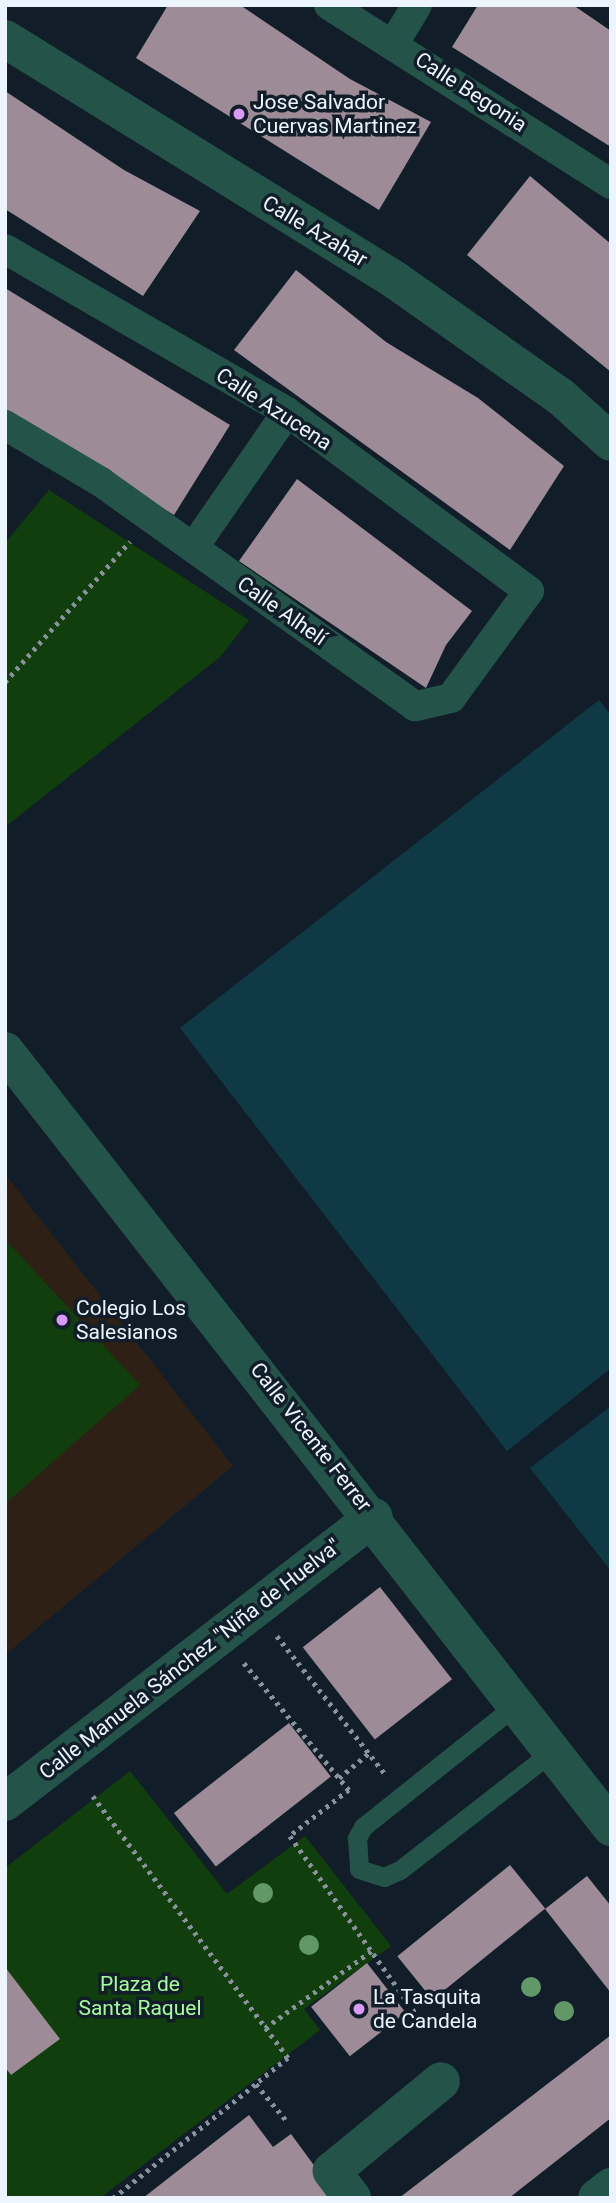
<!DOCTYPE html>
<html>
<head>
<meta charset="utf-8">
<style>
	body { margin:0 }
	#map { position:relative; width:616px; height:2203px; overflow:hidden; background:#111e29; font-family:Roboto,sans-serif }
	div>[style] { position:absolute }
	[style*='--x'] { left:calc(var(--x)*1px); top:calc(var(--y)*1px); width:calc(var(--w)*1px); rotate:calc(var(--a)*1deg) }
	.education>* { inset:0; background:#2f2016 }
	.green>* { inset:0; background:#113e0d }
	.water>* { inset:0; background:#0f3a45 }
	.building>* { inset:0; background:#9d8c98; transform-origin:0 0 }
	.path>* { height:4.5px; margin-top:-2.25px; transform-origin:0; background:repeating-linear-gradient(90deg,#88929c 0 3.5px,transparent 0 8.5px) }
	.service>* { height:19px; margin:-9.5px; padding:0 9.5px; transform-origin:9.5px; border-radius:9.5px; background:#245449 }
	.pedestrian>* { height:30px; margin:-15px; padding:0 15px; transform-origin:15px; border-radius:15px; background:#245449 }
	.minor>* { height:38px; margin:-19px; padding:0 19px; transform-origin:19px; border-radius:19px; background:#245449 }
	.tertiary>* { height:38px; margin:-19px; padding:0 19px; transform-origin:19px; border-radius:19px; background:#245449 }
	.trees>* { width:20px; height:20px; margin:-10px; border-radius:50%; background:#629867 }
	.dots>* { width:19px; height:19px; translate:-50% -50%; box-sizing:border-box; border:4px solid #111e29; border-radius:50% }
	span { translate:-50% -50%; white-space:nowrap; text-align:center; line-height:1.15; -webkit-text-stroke:7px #111e29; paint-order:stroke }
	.street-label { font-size:21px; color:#ecf5fd }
	.poi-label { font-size:21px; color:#ecf5fd }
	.left { translate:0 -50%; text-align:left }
	.park-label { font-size:21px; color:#a5fc9a }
	.frame { position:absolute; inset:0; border:7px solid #ecf5fd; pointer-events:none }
</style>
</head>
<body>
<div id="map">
	<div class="education">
		<div style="clip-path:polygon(5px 1174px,233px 1466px,5px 1655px)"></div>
	</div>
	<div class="green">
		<div style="clip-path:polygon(49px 490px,249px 620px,220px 657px,5px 827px,5px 543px)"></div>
		<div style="clip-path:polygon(5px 1239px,140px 1385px,5px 1504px)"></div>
		<div style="clip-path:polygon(130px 1771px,227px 1894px,305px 1836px,391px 1946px,304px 2009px,320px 2030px,100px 2198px,5px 2198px,5px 1868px)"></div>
	</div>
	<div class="water">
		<div style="clip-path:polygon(599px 700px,611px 715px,611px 1368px,507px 1451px,180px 1028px)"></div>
		<div style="clip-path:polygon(611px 1406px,611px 1571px,530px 1468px)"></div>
	</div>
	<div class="building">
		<div style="clip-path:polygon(168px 5px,240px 5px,350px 79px,431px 122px,379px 210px,136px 58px)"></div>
		<div style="clip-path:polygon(478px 5px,573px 5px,611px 31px,611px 147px,452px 47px)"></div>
		<div style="clip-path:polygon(5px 91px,124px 170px,200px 211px,143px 296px,5px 209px)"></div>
		<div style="clip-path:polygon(530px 176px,611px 244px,611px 372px,467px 255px)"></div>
		<div style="clip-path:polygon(296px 270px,386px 342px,478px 398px,564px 466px,510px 550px,234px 350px)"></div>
		<div style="clip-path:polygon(5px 288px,230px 425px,174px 515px,5px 412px)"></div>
		<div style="clip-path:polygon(297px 479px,472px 611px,446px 645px,426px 688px,239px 561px)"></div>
		<div style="left:380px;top:1587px;width:117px;height:98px;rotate:52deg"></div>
		<div style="left:289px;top:1723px;width:68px;height:146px;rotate:52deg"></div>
		<div style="left:510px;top:1865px;width:56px;height:145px;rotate:51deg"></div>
		<div style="clip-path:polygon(587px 1876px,611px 1906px,611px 1993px,545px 1909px)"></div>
		<div style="left:367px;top:1963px;width:63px;height:71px;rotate:52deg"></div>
		<div style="clip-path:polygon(5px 1967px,60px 2039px,11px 2075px,5px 2067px)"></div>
		<div style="clip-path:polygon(611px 2035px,611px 2118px,509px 2198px,399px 2198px)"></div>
		<div style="clip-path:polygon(249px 2115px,273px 2147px,291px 2134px,338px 2198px,143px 2198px)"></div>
	</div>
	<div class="path">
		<div style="--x:5;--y:682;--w:188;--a:-48.4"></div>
		<div style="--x:277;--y:1636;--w:177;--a:51.9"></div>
		<div style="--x:244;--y:1663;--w:165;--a:50.4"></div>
		<div style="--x:349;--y:1790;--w:75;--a:142.1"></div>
		<div style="--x:290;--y:1836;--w:230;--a:54.7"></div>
		<div style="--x:339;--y:1778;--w:39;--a:-40"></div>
		<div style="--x:93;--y:1796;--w:327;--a:53.3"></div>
		<div style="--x:288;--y:2058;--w:41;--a:140.9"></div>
		<div style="--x:265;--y:2028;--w:135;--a:-35.9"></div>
		<div style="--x:113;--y:2198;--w:183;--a:-38.6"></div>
		<div style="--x:256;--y:2084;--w:47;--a:50.2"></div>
	</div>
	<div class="service">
		<div style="--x:517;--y:1704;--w:197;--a:141.4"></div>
		<div style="--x:363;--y:1827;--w:13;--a:119"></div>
		<div style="--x:357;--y:1838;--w:31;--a:86"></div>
		<div style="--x:359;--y:1869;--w:26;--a:18"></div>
		<div style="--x:384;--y:1877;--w:17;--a:-24"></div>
		<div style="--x:400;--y:1870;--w:194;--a:-37.9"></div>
	</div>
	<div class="pedestrian">
		<div style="--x:329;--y:5;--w:334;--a:32.4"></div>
		<div style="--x:394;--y:43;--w:44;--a:-58.8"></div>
		<div style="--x:5;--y:249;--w:326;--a:30"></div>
		<div style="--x:287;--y:412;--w:301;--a:36.5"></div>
		<div style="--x:529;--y:591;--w:132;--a:126.1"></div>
		<div style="--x:451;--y:698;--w:37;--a:167"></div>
		<div style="--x:415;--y:706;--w:386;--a:-144.5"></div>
		<div style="--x:101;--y:482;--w:112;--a:-149.3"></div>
		<div style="--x:193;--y:548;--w:165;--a:-55.3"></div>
	</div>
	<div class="minor">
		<div style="--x:5;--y:39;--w:458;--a:31.7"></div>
		<div style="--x:395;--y:280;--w:203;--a:35.2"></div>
		<div style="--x:561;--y:397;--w:67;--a:42"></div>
		<div style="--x:5;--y:1802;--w:466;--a:-37.7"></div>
		<div style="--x:352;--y:2198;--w:34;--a:-127"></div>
		<div style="--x:332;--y:2171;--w:141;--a:-39.5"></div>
	</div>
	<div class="tertiary">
		<div style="--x:5;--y:1051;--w:985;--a:52.01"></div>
		<div style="--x:597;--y:2198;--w:18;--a:-38"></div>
	</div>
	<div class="trees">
		<div style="left:263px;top:1893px"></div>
		<div style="left:309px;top:1945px"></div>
		<div style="left:531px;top:1987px"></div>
		<div style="left:564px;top:2011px"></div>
	</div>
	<div class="dots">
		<div style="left:239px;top:114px;background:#d99af7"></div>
		<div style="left:62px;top:1320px;background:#d99af7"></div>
		<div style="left:359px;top:2009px;background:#d99af7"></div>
	</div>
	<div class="street-label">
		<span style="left:471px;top:92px;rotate:33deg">Calle Begonia</span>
		<span style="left:315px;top:231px;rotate:31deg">Calle Azahar</span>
		<span style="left:274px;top:409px;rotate:33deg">Calle Azucena</span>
		<span style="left:282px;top:611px;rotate:35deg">Calle Alhelí</span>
		<span style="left:311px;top:1437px;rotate:52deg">Calle Vicente Ferrer</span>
		<span style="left:190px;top:1659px;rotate:-38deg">Calle Manuela Sánchez "Niña de Huelva"</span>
	</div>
	<div class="poi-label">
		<span class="left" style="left:253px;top:114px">Jose Salvador<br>Cuervas Martinez</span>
		<span class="left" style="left:76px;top:1320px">Colegio Los<br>Salesianos</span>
		<span class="left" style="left:373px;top:2009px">La Tasquita<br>de Candela</span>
	</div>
	<div class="park-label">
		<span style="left:140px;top:1996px">Plaza de<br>Santa Raquel</span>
	</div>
	<div class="frame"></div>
</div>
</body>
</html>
